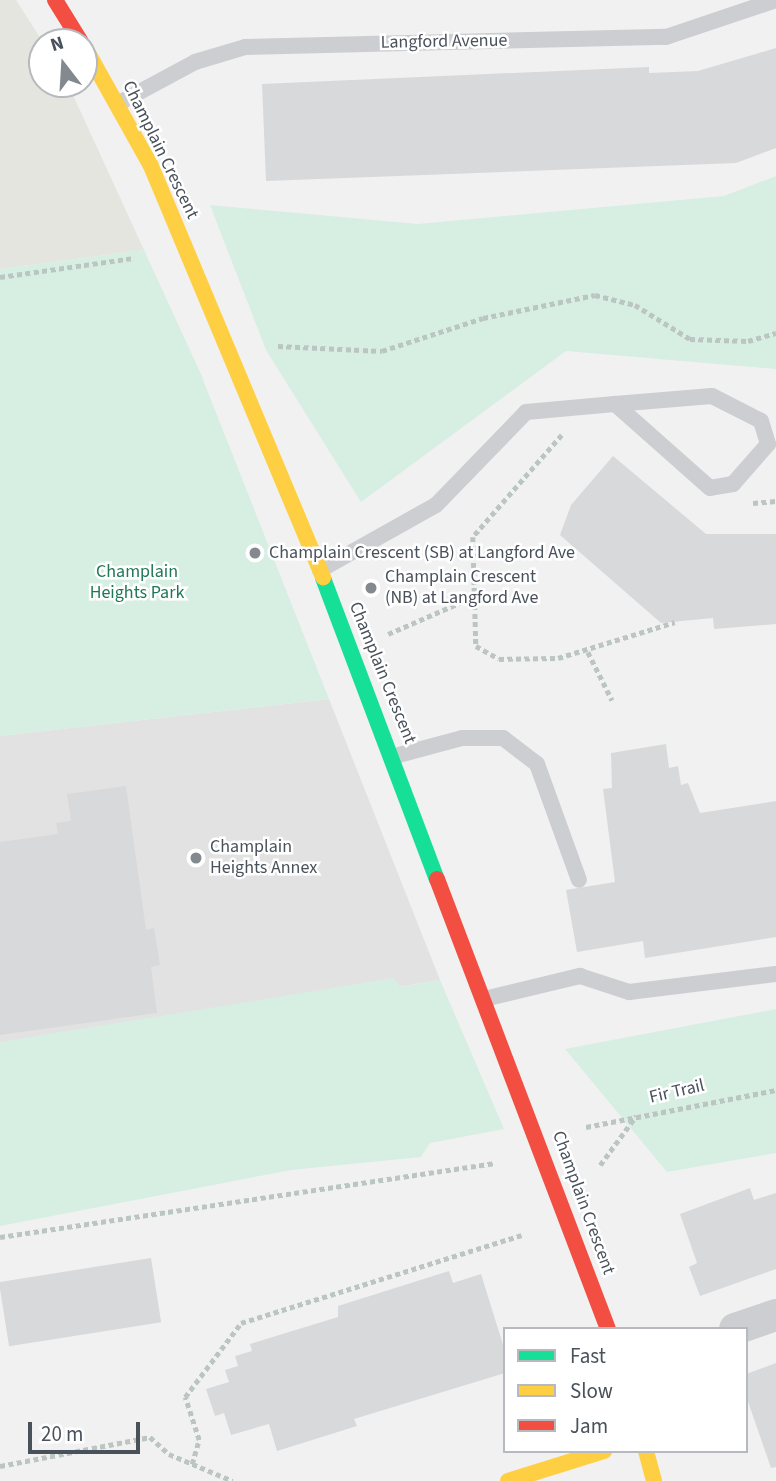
<!DOCTYPE html>
<html>
<head>
<meta charset="utf-8">
<style>
	body { margin:0 }
	#map { position:relative; width:776px; height:1481px; overflow:hidden; background:#f1f1f1; font-family:"Source Sans 3",sans-serif }
	div>[style] { position:absolute }
	[style*='--x'] { left:calc(var(--x)*1px); top:calc(var(--y)*1px); width:calc(var(--w)*1px); rotate:calc(var(--a)*1deg) }
	.commercial>* { inset:0; background:#e5e5df }
	.education>* { inset:0; background:#e3e2e2 }
	.green>* { inset:0; background:#d7eee3 }
	.building>* { inset:0; background:#d8d9db; transform-origin:0 0 }
	.path>* { height:4.5px; margin-top:-2.25px; transform-origin:0; background:repeating-linear-gradient(90deg,#bbc5c2 0 5px,transparent 0 8.5px) }
	.lane>* { height:16px; margin:-8px; padding:0 8px; transform-origin:8px; border-radius:8px; background:#ccced1 }
	.street>* { height:32px; margin:-16px; padding:0 16px; transform-origin:16px; border-radius:16px; background:#ccced1 }
	.fast>* { height:16px; margin:-8px; padding:0 8px; transform-origin:8px; border-radius:8px; background:#16e098 }
	.slow>* { height:16px; margin:-8px; padding:0 8px; transform-origin:8px; border-radius:8px; background:#ffcf43 }
	.jam>* { height:16px; margin:-8px; padding:0 8px; transform-origin:8px; border-radius:8px; background:#f24e42 }
	.dots>* { width:19px; height:19px; translate:-50% -50%; box-sizing:border-box; border:4px solid #fff; border-radius:50% }
	span { translate:-50% -50%; white-space:nowrap; text-align:center; line-height:1.15; -webkit-text-stroke:5px #fff; paint-order:stroke }
	.street-label { font-size:18px; color:#49515b }
	.poi-label { font-size:18px; color:#49515b }
	.left { translate:0 -50%; text-align:left }
	.park-label { font-size:18px; color:#1f7755 }
	.legend { position:absolute; left:503px; top:1327px; width:245px; height:126px; box-sizing:border-box; background:#fff; border:2px solid #b6b9bd; margin:0; padding:9px 12px; list-style:none; font-size:21px; color:#49515b }
	.legend li { display:flex; align-items:center; gap:14px; height:35px }
	.legend b { width:35px; border:2px solid #b6b9bd }
	.north { position:absolute; left:28px; top:28px; width:70px; height:70px; box-sizing:border-box; background:#fff; border:2px solid #b6b9bd; border-radius:50%; rotate:343deg; font-size:19px; font-weight:700; line-height:28px; text-align:center; color:#49515b }
	.north::after { content:''; display:block; margin:auto; width:24px; height:32px; background:#848990; clip-path:polygon(50% 0,100% 100%,50% 72%,0 100%) }
	.scale { position:absolute; left:28px; top:1422px; width:112px; height:32px; box-sizing:border-box; border:4px solid #49515b; border-top:0; padding-left:9px; font-size:21px; line-height:24px; white-space:nowrap; color:#49515b; -webkit-text-stroke:5px #fff; paint-order:stroke }
</style>
</head>
<body>
<div id="map">
	<div class="commercial">
		<div style="clip-path:polygon(0 0,16px 0,43px 42px,42px 84px,68px 84px,144px 250px,0 269px)"></div>
	</div>
	<div class="education">
		<div style="clip-path:polygon(329px 699px,440px 980px,0 1054px,0 736px)"></div>
	</div>
	<div class="green">
		<div style="clip-path:polygon(776px 176px,776px 369px,566px 351px,361px 502px,266px 350px,210px 205px,418px 224px,724px 196px)"></div>
		<div style="clip-path:polygon(144px 250px,200px 372px,329px 699px,0 736px,0 269px)"></div>
		<div style="clip-path:polygon(394px 978px,400px 987px,440px 980px,504px 1129px,430px 1143px,421px 1157px,291px 1170px,0 1226px,0 1042px)"></div>
		<div style="clip-path:polygon(776px 1009px,776px 1153px,667px 1172px,565px 1049px)"></div>
	</div>
	<div class="building">
		<div style="clip-path:polygon(776px 48px,776px 148px,736px 163px,266px 181px,262px 84px,649px 67px,649px 73px,698px 71px)"></div>
		<div style="clip-path:polygon(613px 456px,706px 534px,776px 534px,776px 624px,714px 629px,713px 618px,661px 623px,560px 535px,571px 505px)"></div>
		<div style="clip-path:polygon(666px 744px,669px 768px,678px 766px,681px 785px,688px 783px,700px 813px,776px 801px,776px 937px,645px 958px,643px 941px,577px 952px,566px 890px,615px 882px,603px 789px,612px 788px,611px 753px)"></div>
		<div style="clip-path:polygon(126px 786px,146px 930px,154px 928px,160px 965px,151px 967px,157px 1013px,0 1035px,0 842px,58px 834px,56px 823px,71px 821px,67px 794px)"></div>
		<div style="clip-path:polygon(750px 1188px,754px 1200px,776px 1193px,776px 1269px,700px 1296px,689px 1267px,697px 1263px,680px 1214px)"></div>
		<div style="left:151px;top:1258px;width:65px;height:154px;rotate:81deg"></div>
		<div style="clip-path:polygon(449px 1271px,453px 1283px,481px 1274px,505px 1351px,505px 1373px,354px 1419px,357px 1426px,277px 1451px,269px 1424px,231px 1435px,224px 1413px,215px 1416px,206px 1389px,229px 1382px,225px 1370px,238px 1366px,235px 1356px,252px 1351px,250px 1344px,338px 1317px,338px 1306px)"></div>
		<div style="clip-path:polygon(776px 1363px,776px 1467px,771px 1468px,746px 1396px,746px 1374px)"></div>
	</div>
	<div class="path">
		<div style="--x:0;--y:277;--w:134;--a:-8.1"></div>
		<div style="--x:278;--y:346;--w:104;--a:2.8"></div>
		<div style="--x:382;--y:351;--w:106;--a:-18.1"></div>
		<div style="--x:483;--y:318;--w:114;--a:-11.6"></div>
		<div style="--x:595;--y:295;--w:41;--a:14"></div>
		<div style="--x:635;--y:305;--w:65;--a:31.7"></div>
		<div style="--x:690;--y:339;--w:58;--a:2"></div>
		<div style="--x:748;--y:341;--w:29;--a:-16"></div>
		<div style="--x:562;--y:435;--w:135;--a:131.1"></div>
		<div style="--x:473;--y:537;--w:109;--a:88.4"></div>
		<div style="--x:476;--y:646;--w:26;--a:29"></div>
		<div style="--x:499;--y:659;--w:59;--a:-1"></div>
		<div style="--x:558;--y:658;--w:122;--a:-17.1"></div>
		<div style="--x:753;--y:503;--w:23;--a:-5"></div>
		<div style="--x:388;--y:634;--w:93;--a:-23.5"></div>
		<div style="--x:588;--y:652;--w:54;--a:63.4"></div>
		<div style="--x:586;--y:1127;--w:194;--a:-11"></div>
		<div style="--x:600;--y:1165;--w:61;--a:-53.7"></div>
		<div style="--x:0;--y:1237;--w:499;--a:-8.5"></div>
		<div style="--x:192;--y:1464;--w:25;--a:-74"></div>
		<div style="--x:199;--y:1440;--w:45;--a:-108"></div>
		<div style="--x:185;--y:1397;--w:93;--a:-52.9"></div>
		<div style="--x:241;--y:1323;--w:294;--a:-17.4"></div>
		<div style="--x:0;--y:1466;--w:153;--a:-10.9"></div>
		<div style="--x:150;--y:1437;--w:25;--a:42"></div>
		<div style="--x:169;--y:1454;--w:69;--a:22.9"></div>
	</div>
	<div class="lane">
		<div style="--x:119;--y:103;--w:86;--a:-28.3"></div>
		<div style="--x:195;--y:62;--w:52;--a:-16.7"></div>
		<div style="--x:245;--y:47;--w:421;--a:-1.4"></div>
		<div style="--x:666;--y:37;--w:116;--a:-18.6"></div>
		<div style="--x:320;--y:570;--w:133;--a:-29.3"></div>
		<div style="--x:436;--y:505;--w:129;--a:-45.9"></div>
		<div style="--x:526;--y:412;--w:89;--a:-5.1"></div>
		<div style="--x:615;--y:404;--w:97;--a:-4.7"></div>
		<div style="--x:712;--y:396;--w:55;--a:27"></div>
		<div style="--x:761;--y:421;--w:24;--a:73"></div>
		<div style="--x:768;--y:444;--w:53;--a:131.2"></div>
		<div style="--x:733;--y:484;--w:23;--a:170"></div>
		<div style="--x:710;--y:488;--w:127;--a:-138.5"></div>
		<div style="--x:395;--y:756;--w:69;--a:-15"></div>
		<div style="--x:462;--y:738;--w:41;--a:0"></div>
		<div style="--x:503;--y:738;--w:43;--a:37.4"></div>
		<div style="--x:537;--y:764;--w:123;--a:70.1"></div>
		<div style="--x:484;--y:999;--w:99;--a:-13.5"></div>
		<div style="--x:580;--y:976;--w:52;--a:18.1"></div>
		<div style="--x:629;--y:992;--w:148;--a:-7"></div>
	</div>
	<div class="street">
		<div style="--x:735;--y:1329;--w:43;--a:-18.9"></div>
	</div>
	<div class="fast">
		<div style="--x:323;--y:578;--w:322;--a:69.3"></div>
	</div>
	<div class="slow">
		<div style="--x:84;--y:46;--w:137;--a:60.8"></div>
		<div style="--x:151;--y:166;--w:446;--a:67.3"></div>
		<div style="--x:646;--y:1451;--w:31;--a:75"></div>
		<div style="--x:508;--y:1481;--w:101;--a:-17.4"></div>
	</div>
	<div class="jam">
		<div style="--x:55;--y:0;--w:49;--a:58.2"></div>
		<div style="--x:437;--y:879;--w:481;--a:69.2"></div>
	</div>
	<div class="dots">
		<div style="left:255px;top:553px;background:#848990"></div>
		<div style="left:371px;top:588px;background:#848990"></div>
		<div style="left:196px;top:858px;background:#848990"></div>
	</div>
	<div class="street-label">
		<span style="left:444px;top:42px;rotate:-1deg">Langford Avenue</span>
		<span style="left:160px;top:150px;rotate:64deg">Champlain Crescent</span>
		<span style="left:382px;top:673px;rotate:68deg">Champlain Crescent</span>
		<span style="left:677px;top:1092px;rotate:-13deg">Fir Trail</span>
		<span style="left:583px;top:1203px;rotate:70deg">Champlain Crescent</span>
	</div>
	<div class="poi-label">
		<span class="left" style="left:269px;top:553px">Champlain Crescent (SB) at Langford Ave</span>
		<span class="left" style="left:385px;top:588px">Champlain Crescent<br>(NB) at Langford Ave</span>
		<span class="left" style="left:210px;top:858px">Champlain<br>Heights Annex</span>
	</div>
	<div class="park-label">
		<span style="left:137px;top:583px">Champlain<br>Heights Park</span>
	</div>
	<ul class="legend">
	<li><b style="height:9px;background:#16e098"></b>Fast</li>
	<li><b style="height:9px;background:#ffcf43"></b>Slow</li>
	<li><b style="height:9px;background:#f24e42"></b>Jam</li>
	</ul>
	<div class="north">N</div>
	<div class="scale">20 m</div>
</div>
</body>
</html>
